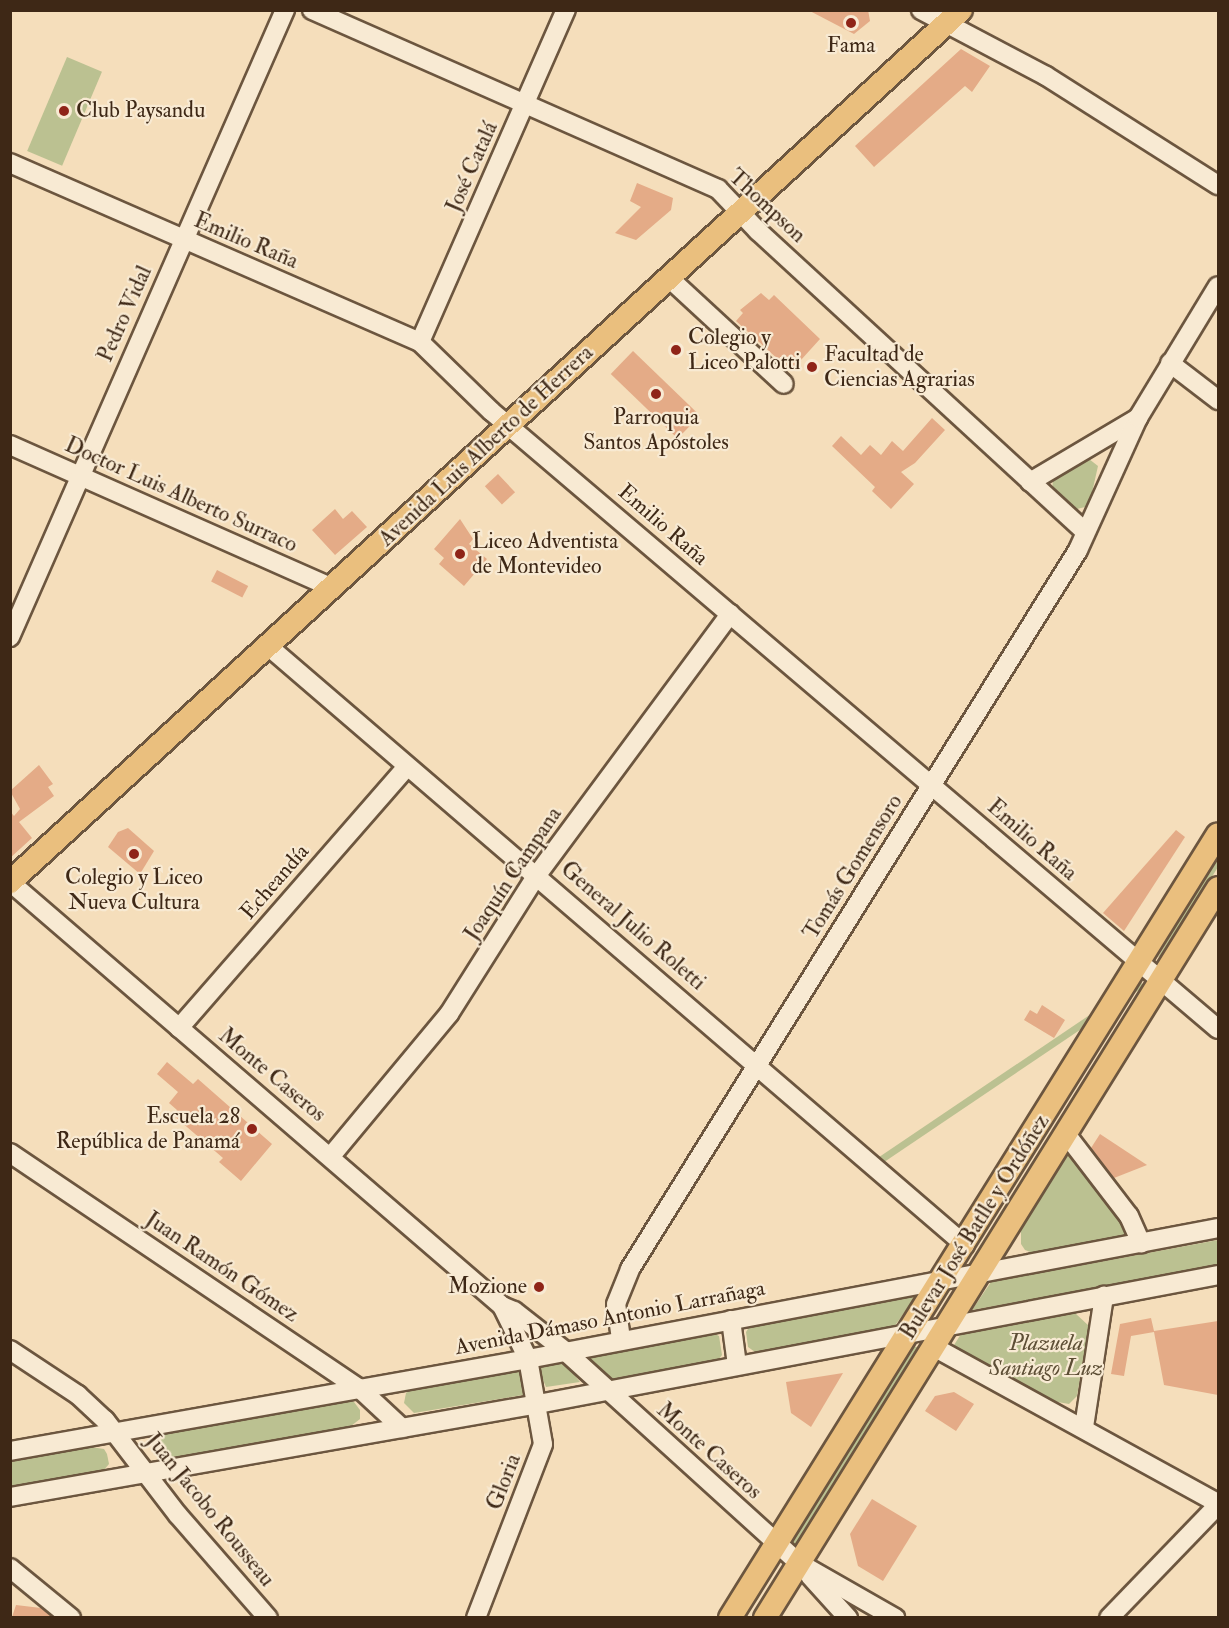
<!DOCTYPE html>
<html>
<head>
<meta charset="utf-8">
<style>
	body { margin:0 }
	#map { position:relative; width:1229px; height:1628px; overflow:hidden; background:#f5debb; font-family:"IM FELL Double Pica",serif }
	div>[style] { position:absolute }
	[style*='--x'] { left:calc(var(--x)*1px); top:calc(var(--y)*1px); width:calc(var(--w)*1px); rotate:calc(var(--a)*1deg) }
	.green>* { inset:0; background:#bbc191; transform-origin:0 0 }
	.building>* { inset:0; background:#e4ab87; transform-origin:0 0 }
	.roads { filter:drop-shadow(2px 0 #6c563f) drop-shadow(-2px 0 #6c563f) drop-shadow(0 2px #6c563f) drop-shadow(0 -2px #6c563f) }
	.minor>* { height:18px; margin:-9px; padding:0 9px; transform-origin:9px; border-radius:9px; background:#f8ead3 }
	.major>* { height:22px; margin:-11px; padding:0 11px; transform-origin:11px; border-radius:11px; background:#eabf7e }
	.dots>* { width:16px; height:16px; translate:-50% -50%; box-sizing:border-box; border:3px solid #f8ead3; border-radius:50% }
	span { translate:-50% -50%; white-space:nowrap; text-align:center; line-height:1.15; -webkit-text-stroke:4.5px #f8ead3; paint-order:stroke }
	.poi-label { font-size:22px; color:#3e2816 }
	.left { translate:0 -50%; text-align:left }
	.right { translate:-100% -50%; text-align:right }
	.street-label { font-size:22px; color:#3e2816 }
	.park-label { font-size:22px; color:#5d4e35; font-style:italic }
	.frame { position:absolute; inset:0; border:12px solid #3e2816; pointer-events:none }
</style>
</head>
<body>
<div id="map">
	<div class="green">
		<div style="left:67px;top:57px;width:38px;height:102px;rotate:23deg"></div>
		<div style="clip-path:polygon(1089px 459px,1098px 466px,1089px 506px,1073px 510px,1052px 492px,1053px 479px)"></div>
		<div style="clip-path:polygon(1218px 854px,1218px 867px,1164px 955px,1158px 957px)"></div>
		<div style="left:1140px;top:981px;width:7px;height:328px;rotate:56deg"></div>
		<div style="clip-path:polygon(1069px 1153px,1077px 1157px,1129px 1235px,1033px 1253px,1025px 1250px,1021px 1244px,1021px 1230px)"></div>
		<div style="clip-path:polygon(1218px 1240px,1218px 1267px,972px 1310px,991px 1282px)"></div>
		<div style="clip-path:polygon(916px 1296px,894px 1327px,755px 1352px,748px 1347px,746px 1332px,750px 1326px)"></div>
		<div style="clip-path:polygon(1075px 1313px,1089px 1326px,1077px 1396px,1069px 1404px,1052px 1401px,958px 1351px,954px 1345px,961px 1334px)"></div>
		<div style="clip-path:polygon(713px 1333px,719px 1336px,722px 1355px,719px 1359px,611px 1379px,587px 1361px,588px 1356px)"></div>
		<div style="clip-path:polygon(912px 1346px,917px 1347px,917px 1352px,798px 1545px,793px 1546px,790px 1541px)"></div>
		<div style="clip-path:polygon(558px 1363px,566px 1365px,580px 1382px,546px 1387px,538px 1368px)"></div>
		<div style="clip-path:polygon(516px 1369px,521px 1372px,523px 1395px,414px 1413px,404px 1403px,406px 1393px,415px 1387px)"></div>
		<div style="clip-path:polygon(345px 1400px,354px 1402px,360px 1410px,360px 1419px,351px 1426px,170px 1460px,160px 1451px,159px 1442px,165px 1434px)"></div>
		<div style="clip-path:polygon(91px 1447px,104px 1449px,107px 1454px,109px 1464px,103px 1471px,11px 1489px,11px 1462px)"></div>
	</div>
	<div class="building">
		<div style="clip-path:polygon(808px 10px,868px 10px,870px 21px,854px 34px)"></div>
		<div style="clip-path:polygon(961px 49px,990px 66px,972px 92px,965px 86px,874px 167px,855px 146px)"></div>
		<div style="clip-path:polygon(637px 183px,673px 198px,671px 210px,636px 240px,615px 233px,641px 207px,630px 201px)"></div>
		<div style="clip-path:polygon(761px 293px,769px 300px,774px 295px,820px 339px,791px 371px,736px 321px,743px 313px,740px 310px)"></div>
		<div style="left:633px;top:351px;width:93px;height:32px;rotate:44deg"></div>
		<div style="clip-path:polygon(932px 418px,945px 430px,915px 463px,901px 472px,914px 484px,891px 509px,872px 491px,875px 487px,832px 446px,841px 436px,861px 455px,870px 445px,881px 455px,892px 441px,903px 451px)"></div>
		<div style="left:498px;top:474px;width:25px;height:18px;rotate:47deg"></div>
		<div style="clip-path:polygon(335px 509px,343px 519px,352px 511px,367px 527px,335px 555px,312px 530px)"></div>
		<div style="clip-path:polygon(460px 519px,473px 539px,469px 544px,487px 559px,464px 586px,439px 564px,444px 558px,434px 549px)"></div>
		<div style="left:217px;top:570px;width:35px;height:13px;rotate:27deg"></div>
		<div style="clip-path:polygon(39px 765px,53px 784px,48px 787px,54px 796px,19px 822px,32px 838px,10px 858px,10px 811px,14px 816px,20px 809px,10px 791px)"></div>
		<div style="clip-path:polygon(128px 828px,154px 851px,140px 874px,108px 847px,118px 832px)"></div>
		<div style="clip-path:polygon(1176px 830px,1185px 837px,1124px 931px,1103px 913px)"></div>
		<div style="clip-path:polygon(1042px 1005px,1065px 1020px,1054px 1038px,1024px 1020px,1030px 1010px,1037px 1014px)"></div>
		<div style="clip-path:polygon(167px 1062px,193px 1084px,198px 1079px,272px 1144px,241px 1181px,219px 1162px,223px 1158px,173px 1115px,177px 1110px,169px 1103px,178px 1092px,157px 1074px)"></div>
		<div style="clip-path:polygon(1100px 1134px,1147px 1165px,1114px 1178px,1091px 1148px)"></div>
		<div style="clip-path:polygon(1151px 1318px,1154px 1331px,1218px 1321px,1218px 1395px,1164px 1385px,1154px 1332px,1131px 1336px,1124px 1376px,1111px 1374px,1120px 1324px)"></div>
		<div style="clip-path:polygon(843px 1373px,811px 1427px,791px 1413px,786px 1382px)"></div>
		<div style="clip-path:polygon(954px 1392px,974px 1404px,956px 1431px,925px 1411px,935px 1396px)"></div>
		<div style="clip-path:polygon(872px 1499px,917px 1526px,883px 1581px,858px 1566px,850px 1534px)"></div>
		<div style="clip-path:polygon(16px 1605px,41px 1608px,53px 1617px,12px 1617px)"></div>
	</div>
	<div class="roads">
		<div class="minor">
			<div style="--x:312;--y:10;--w:444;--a:23.8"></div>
			<div style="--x:718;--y:189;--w:58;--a:46.4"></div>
			<div style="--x:758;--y:231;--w:443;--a:42.6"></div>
			<div style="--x:921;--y:10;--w:141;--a:27.8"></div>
			<div style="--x:1046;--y:76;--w:204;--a:32.4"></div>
			<div style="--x:10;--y:163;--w:447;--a:23.6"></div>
			<div style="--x:420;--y:342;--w:99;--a:44.2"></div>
			<div style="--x:491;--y:411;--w:954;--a:40.37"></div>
			<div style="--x:669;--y:278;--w:156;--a:42.7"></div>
			<div style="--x:420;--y:342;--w:363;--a:-66.3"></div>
			<div style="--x:1170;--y:363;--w:61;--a:37.6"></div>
			<div style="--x:10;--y:445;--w:353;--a:23.9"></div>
			<div style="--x:1030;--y:482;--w:126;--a:-30.7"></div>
			<div style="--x:10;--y:637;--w:685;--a:-66.32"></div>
			<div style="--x:268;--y:646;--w:919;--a:40.68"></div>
			<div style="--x:10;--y:882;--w:649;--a:40.75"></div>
			<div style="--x:502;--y:1306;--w:13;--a:23"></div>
			<div style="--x:514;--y:1311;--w:65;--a:38.1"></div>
			<div style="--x:565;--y:1351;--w:316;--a:42.2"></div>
			<div style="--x:799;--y:1563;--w:111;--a:29.8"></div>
			<div style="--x:179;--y:1028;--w:347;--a:-48.9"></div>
			<div style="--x:1066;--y:1134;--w:103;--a:52.5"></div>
			<div style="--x:1129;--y:1216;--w:30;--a:66"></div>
			<div style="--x:10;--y:1153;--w:421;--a:34"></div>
			<div style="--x:359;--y:1388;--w:59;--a:42.9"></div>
			<div style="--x:331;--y:1156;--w:185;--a:-50.3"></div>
			<div style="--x:449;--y:1014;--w:165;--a:-57.7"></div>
			<div style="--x:537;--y:875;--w:325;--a:-53.5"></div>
			<div style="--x:731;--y:1320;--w:45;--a:82.4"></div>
			<div style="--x:621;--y:1339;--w:35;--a:-98"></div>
			<div style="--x:616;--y:1304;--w:38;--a:-68"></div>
			<div style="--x:630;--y:1269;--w:847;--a:-58.07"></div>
			<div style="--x:1078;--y:550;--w:145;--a:-65.6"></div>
			<div style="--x:1138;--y:418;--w:154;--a:-58.8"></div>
			<div style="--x:932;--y:1346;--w:326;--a:28.8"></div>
			<div style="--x:10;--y:1350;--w:82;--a:33.5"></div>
			<div style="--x:78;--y:1395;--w:37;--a:43"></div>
			<div style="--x:105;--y:1420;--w:120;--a:52.5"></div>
			<div style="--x:178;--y:1515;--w:137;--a:48.9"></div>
			<div style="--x:1084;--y:1427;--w:133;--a:-81.3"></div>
			<div style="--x:10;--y:1451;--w:526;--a:-10.07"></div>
			<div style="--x:528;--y:1359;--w:702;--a:-10.75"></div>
			<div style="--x:10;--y:1497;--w:536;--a:-9.99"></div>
			<div style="--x:538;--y:1404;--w:692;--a:-10.74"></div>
			<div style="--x:10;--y:1568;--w:79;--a:39.3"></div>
			<div style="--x:810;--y:1576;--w:57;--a:47.9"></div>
			<div style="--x:476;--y:1618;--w:186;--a:-68.9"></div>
			<div style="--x:543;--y:1444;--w:86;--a:-100"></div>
			<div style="--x:528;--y:1359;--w:59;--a:-116.1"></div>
			<div style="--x:1109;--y:1618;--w:157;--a:-46"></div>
		</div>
		<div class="major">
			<div style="--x:10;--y:882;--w:1290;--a:-42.52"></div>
			<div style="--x:730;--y:1618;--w:923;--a:-58.1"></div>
			<div style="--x:765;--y:1618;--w:859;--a:-58.18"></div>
		</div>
	</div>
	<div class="dots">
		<div style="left:851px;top:23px;background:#8f2418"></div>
		<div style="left:64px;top:111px;background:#8f2418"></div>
		<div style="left:676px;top:350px;background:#8f2418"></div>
		<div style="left:812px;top:367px;background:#8f2418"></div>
		<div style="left:656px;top:394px;background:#8f2418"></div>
		<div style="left:460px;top:554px;background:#8f2418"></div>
		<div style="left:134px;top:854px;background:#8f2418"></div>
		<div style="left:252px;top:1129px;background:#8f2418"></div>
		<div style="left:539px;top:1287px;background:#8f2418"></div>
	</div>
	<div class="poi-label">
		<span style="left:851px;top:46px">Fama</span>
		<span class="left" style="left:76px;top:111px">Club Paysandu</span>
		<span class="left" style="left:688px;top:350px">Colegio y<br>Liceo Palotti</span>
		<span class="left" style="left:824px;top:367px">Facultad de<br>Ciencias Agrarias</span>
		<span style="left:656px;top:430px">Parroquia<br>Santos Apóstoles</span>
		<span class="left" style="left:472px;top:554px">Liceo Adventista<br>de Montevideo</span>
		<span style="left:134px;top:890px">Colegio y Liceo<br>Nueva Cultura</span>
		<span class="right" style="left:240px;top:1129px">Escuela 28<br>República de Panamá</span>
		<span class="right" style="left:527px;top:1287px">Mozione</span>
	</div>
	<div class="street-label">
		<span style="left:472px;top:167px;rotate:-66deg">José Catalá</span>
		<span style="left:767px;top:206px;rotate:43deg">Thompson</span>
		<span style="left:246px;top:241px;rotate:23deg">Emilio Raña</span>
		<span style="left:125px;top:314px;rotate:-66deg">Pedro Vidal</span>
		<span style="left:486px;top:446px;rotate:-43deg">Avenida Luis Alberto de Herrera</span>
		<span style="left:181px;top:495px;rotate:24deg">Doctor Luis Alberto Surraco</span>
		<span style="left:663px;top:525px;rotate:41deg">Emilio Raña</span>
		<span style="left:1032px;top:840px;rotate:41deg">Emilio Raña</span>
		<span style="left:853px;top:867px;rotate:-58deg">Tomás Gomensoro</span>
		<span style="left:513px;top:874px;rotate:-56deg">Joaquín Campana</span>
		<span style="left:275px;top:882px;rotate:-49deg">Echeandía</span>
		<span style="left:633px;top:926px;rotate:41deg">General Julio Roletti</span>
		<span style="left:272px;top:1075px;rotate:40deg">Monte Caseros</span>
		<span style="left:975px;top:1227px;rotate:-58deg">Bulevar José Batlle y Ordóñez</span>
		<span style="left:222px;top:1267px;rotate:34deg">Juan Ramón Gómez</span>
		<span style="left:610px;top:1318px;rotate:-11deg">Avenida Dámaso Antonio Larrañaga</span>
		<span style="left:709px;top:1451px;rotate:42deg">Monte Caseros</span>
		<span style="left:504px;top:1482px;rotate:-69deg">Gloria</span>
		<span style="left:210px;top:1510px;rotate:51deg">Juan Jacobo Rousseau</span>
	</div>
	<div class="park-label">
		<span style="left:1046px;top:1356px">Plazuela<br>Santiago Luz</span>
	</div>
	<div class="frame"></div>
</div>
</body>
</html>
